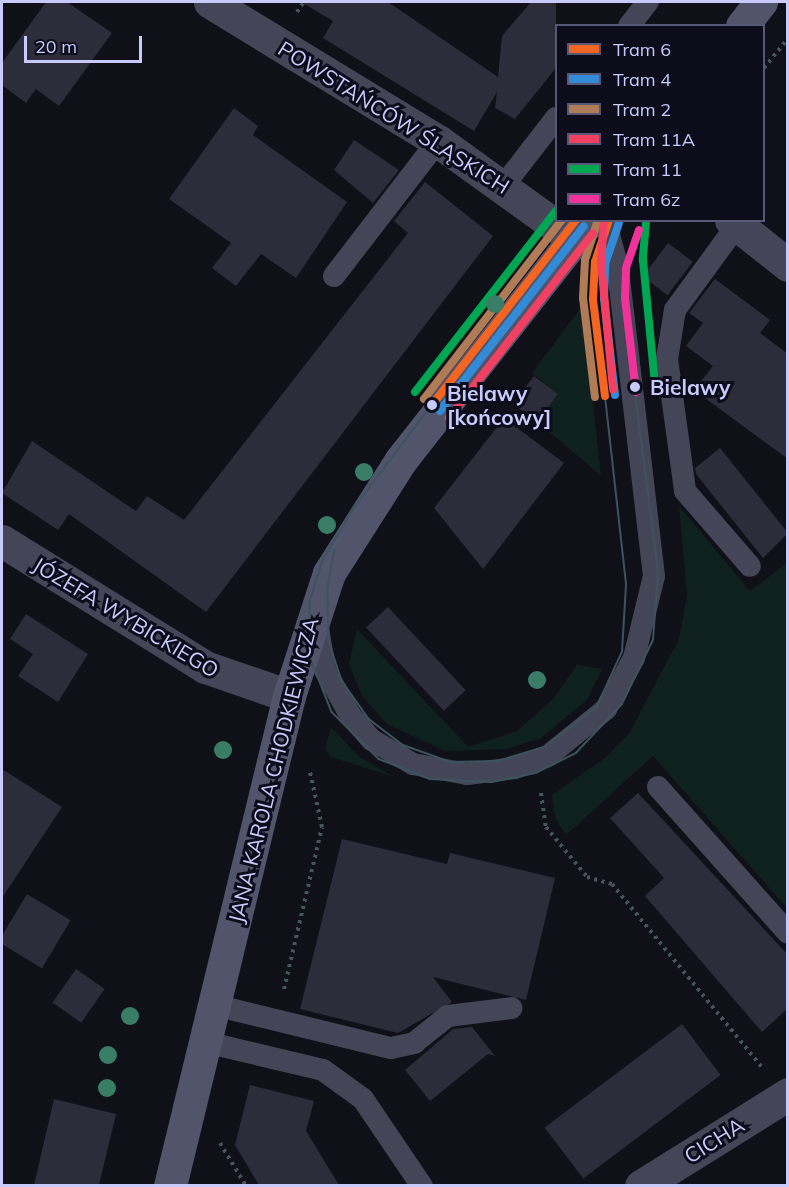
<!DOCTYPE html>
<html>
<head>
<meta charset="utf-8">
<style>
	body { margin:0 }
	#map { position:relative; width:789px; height:1187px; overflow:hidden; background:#101018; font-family:Mulish,sans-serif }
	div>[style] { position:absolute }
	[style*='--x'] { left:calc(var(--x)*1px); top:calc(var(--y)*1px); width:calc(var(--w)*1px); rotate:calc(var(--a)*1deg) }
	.green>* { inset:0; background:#0f211f }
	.building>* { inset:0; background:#2c2c3a; transform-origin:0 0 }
	.path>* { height:4px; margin-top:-2px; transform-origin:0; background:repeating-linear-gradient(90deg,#46545c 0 3px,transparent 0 7.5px) }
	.lane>* { height:22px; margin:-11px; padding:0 11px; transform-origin:11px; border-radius:11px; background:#444658 }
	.street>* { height:33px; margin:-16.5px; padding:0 16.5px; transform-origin:16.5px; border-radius:16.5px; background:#444658 }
	.secondary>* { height:33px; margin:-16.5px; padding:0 16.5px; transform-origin:16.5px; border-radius:16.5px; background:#51546b }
	.tram>* { height:1.5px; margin:-0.75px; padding:0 0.75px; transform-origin:0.75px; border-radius:0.75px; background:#3d545e }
	.tram-1>* { height:8px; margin:-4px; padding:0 4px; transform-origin:4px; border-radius:4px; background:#f26522 }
	.tram-2>* { height:8px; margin:-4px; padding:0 4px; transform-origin:4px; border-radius:4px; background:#338bd7 }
	.tram-3>* { height:8px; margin:-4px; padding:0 4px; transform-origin:4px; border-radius:4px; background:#b07c57 }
	.tram-4>* { height:8px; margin:-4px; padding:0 4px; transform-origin:4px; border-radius:4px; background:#f24062 }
	.tram-5>* { height:8px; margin:-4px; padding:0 4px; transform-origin:4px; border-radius:4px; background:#00a651 }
	.tram-6>* { height:8px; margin:-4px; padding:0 4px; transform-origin:4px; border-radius:4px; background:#ef339a }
	.trees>* { width:18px; height:18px; margin:-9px; border-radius:50%; background:#397d66 }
	.dots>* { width:16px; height:16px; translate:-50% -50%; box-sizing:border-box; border:3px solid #0c0c1b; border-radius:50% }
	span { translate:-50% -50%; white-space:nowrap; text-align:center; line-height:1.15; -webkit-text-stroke:6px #0c0c1b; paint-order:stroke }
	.street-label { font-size:21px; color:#c8cafc }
	.stop-label { font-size:21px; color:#c8cafc; font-weight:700 }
	.left { translate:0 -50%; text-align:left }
	.frame { position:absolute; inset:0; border:3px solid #c8cafc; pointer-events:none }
	.legend { position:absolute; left:555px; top:24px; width:210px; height:198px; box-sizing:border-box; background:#0c0c1b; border:2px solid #575875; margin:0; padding:8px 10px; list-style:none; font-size:18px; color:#c8cafc }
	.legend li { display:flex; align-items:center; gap:12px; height:30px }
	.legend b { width:30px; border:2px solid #575875 }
	.scale { position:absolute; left:24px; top:36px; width:118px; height:27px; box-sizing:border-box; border:3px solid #c8cafc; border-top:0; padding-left:8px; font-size:18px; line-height:21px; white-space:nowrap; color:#c8cafc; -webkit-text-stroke:4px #0c0c1b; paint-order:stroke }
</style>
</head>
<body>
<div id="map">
	<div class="green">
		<div style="clip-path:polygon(583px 305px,587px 349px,601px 476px,537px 421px,558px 394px,532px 373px)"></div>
		<div style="clip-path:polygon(679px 506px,750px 591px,787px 563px,787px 908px,653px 756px,566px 835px,555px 818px,552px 795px,605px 758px,630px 732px,679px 639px,687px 595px)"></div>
		<div style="clip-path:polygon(357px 629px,468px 747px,517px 731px,553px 699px,577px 665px,602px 669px,587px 700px,541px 738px,506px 749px,445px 751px,387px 724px,362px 696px,349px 664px)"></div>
		<div style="clip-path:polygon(331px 727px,358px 756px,394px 777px,331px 757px,325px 749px)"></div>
	</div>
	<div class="building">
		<div style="clip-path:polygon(46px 2px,67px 2px,112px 33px,59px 106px,36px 89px,26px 103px,2px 85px,2px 63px)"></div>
		<div style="clip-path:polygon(301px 2px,388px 2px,498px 77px,502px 36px,531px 2px,556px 2px,556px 68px,515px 119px,495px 108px,497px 92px,474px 131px,323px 38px,333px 21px)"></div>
		<div style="clip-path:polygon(234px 108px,258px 126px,253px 135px,347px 202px,296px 278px,261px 254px,236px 286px,212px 268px,231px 243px,169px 199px)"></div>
		<div style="clip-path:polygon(354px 140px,399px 170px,373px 203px,334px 170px)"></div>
		<div style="clip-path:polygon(425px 182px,493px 236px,206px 612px,69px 514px,58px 530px,2px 493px,32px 441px,136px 511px,147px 496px,184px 520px,408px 233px,394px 221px)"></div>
		<div style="left:668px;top:243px;width:31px;height:42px;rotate:37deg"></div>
		<div style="clip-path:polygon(715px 279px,770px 320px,760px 333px,788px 354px,788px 459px,694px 390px,713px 366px,686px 346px,703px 323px,689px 313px)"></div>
		<div style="left:534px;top:376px;width:30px;height:35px;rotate:37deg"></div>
		<div style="clip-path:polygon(504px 418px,564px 463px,483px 569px,434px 508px)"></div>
		<div style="clip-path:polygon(720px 448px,788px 533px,763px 558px,696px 474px,695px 468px)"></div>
		<div style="left:388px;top:607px;width:114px;height:30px;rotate:47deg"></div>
		<div style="clip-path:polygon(26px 614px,88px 654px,58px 702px,18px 676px,33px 654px,10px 639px)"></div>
		<div style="clip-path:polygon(2px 769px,62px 807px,2px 898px)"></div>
		<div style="clip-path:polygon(638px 793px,788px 955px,788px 1008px,762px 1032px,645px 896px,664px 878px,610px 818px)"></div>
		<div style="clip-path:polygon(342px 839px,447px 864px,450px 853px,555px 878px,526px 1000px,433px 977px,452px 1002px,398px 1033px,300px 1009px)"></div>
		<div style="left:27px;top:894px;width:51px;height:56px;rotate:31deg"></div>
		<div style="left:76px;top:969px;width:35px;height:41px;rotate:35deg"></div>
		<div style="left:682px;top:1024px;width:64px;height:172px;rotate:53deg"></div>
		<div style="clip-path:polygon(472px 1027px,495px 1056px,488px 1054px,430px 1101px,405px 1070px,453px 1029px)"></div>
		<div style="clip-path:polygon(250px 1085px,314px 1101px,306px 1131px,339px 1185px,259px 1185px,235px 1145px)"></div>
		<div style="clip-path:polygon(54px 1099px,116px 1114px,99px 1185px,34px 1185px)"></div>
	</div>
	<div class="path">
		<div style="--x:297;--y:12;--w:11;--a:-56"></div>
		<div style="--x:764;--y:68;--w:38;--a:-51"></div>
		<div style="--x:541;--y:793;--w:34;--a:82"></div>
		<div style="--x:546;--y:827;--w:65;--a:50.6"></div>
		<div style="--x:587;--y:877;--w:26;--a:16"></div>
		<div style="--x:612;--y:884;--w:237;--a:50.7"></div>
		<div style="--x:284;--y:989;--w:166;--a:-76.8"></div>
		<div style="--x:322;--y:827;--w:56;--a:-102.3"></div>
		<div style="--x:220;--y:1143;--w:50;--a:58.8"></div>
	</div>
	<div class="lane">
		<div style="--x:629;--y:26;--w:31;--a:-52"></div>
		<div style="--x:504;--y:185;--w:85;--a:-52.2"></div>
		<div style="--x:737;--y:225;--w:105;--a:126.1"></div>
		<div style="--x:675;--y:310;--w:50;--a:99.3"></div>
		<div style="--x:667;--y:359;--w:133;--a:82.2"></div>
		<div style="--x:685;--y:491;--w:99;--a:49.1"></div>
		<div style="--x:334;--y:276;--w:170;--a:-52.4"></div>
		<div style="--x:317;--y:622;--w:49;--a:80.5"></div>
		<div style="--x:325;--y:670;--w:51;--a:60.9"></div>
		<div style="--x:350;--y:715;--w:33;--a:49"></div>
		<div style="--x:372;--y:740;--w:48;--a:30.3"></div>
		<div style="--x:413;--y:764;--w:55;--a:10.5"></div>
		<div style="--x:467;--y:774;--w:48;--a:-7.1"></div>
		<div style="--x:515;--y:768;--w:35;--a:-20"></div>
		<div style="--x:548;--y:756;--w:75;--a:-39"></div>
		<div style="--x:606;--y:709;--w:58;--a:-61.2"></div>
		<div style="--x:634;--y:658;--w:84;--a:-76.3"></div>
		<div style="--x:654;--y:576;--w:310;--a:-96.7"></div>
		<div style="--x:618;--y:268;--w:50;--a:-105.2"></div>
		<div style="--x:658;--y:787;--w:195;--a:48.3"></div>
		<div style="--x:214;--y:1005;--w:182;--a:13.7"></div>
		<div style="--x:391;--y:1048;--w:24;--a:-12"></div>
		<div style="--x:414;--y:1043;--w:43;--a:-38.5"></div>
		<div style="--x:448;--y:1016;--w:64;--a:-7.1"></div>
		<div style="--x:205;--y:1042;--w:121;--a:13.3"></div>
		<div style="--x:323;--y:1070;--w:49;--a:35.9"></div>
		<div style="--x:363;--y:1099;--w:105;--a:55.9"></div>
	</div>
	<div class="street">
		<div style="--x:210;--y:2;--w:267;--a:31.4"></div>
		<div style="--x:438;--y:141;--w:168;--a:35.8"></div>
		<div style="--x:731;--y:220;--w:73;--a:38.3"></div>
		<div style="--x:2;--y:541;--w:239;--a:31.8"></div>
		<div style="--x:205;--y:667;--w:89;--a:19"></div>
		<div style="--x:641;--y:1186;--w:173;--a:-32"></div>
	</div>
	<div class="secondary">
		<div style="--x:742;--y:26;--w:31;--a:-52"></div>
		<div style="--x:170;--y:1186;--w:504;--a:-76.35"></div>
		<div style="--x:289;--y:696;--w:129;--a:-72"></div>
		<div style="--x:329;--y:573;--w:134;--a:-57.5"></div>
		<div style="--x:401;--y:460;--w:305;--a:-51.9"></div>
	</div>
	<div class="tram">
		<div style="--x:432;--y:405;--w:126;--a:127"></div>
		<div style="--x:356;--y:506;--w:63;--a:121.4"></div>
		<div style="--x:323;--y:560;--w:44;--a:107.2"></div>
		<div style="--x:310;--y:602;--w:57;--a:89"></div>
		<div style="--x:311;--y:659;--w:57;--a:68.4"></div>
		<div style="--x:332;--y:712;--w:66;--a:45"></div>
		<div style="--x:379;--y:759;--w:55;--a:21.4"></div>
		<div style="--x:430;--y:779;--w:62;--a:2.8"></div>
		<div style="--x:492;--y:782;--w:45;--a:-11.6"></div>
		<div style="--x:536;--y:773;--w:45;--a:-26.6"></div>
		<div style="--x:576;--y:753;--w:67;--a:-46.8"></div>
		<div style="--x:622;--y:704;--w:71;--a:-64.2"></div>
		<div style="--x:653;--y:640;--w:69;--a:-85.9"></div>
		<div style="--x:658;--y:571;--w:186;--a:-97.4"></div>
		<div style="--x:335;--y:549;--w:39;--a:100"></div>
		<div style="--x:328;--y:587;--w:54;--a:88.9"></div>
		<div style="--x:329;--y:641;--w:42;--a:72"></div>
		<div style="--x:342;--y:681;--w:47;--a:54.6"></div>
		<div style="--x:369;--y:719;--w:43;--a:37.4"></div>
		<div style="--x:403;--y:745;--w:51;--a:19.5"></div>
		<div style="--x:451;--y:762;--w:47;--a:-1.2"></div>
		<div style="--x:498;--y:761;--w:48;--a:-16.9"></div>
		<div style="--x:544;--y:747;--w:67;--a:-37.7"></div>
		<div style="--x:597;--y:706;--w:60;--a:-65.2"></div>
		<div style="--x:622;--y:652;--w:68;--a:-86.6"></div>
		<div style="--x:626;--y:584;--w:189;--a:-96.4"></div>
	</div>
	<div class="tram-1">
		<div style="--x:605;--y:396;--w:98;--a:-97.1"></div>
		<div style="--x:593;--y:299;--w:37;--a:-87"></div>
		<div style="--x:595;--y:262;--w:44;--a:-71.6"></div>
		<div style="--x:432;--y:405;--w:234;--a:-52.1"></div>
	</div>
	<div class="tram-2">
		<div style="--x:615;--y:395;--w:97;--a:-96.5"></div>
		<div style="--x:604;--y:299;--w:35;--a:-88"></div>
		<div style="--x:605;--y:264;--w:43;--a:-71.1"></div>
		<div style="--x:440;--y:411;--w:234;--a:-52.1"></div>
	</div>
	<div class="tram-3">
		<div style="--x:595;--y:397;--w:100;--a:-96.9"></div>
		<div style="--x:583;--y:298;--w:38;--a:-87"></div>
		<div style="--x:585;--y:260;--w:42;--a:-72"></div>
		<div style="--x:424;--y:399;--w:226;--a:-52.4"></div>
	</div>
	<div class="tram-4">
		<div style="--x:604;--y:220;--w:42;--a:94.1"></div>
		<div style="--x:601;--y:262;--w:128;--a:84.6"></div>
		<div style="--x:449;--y:418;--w:234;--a:-52.1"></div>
	</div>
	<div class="tram-5">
		<div style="--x:646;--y:222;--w:38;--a:95"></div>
		<div style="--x:643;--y:260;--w:126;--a:84.5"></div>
		<div style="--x:415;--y:392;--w:229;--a:-52.1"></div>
	</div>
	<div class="tram-6">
		<div style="--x:636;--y:392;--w:95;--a:-96.7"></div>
		<div style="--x:625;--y:298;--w:30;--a:-88"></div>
		<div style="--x:626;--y:268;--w:40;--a:-71.1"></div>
	</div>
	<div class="trees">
		<div style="left:495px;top:304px"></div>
		<div style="left:364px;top:472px"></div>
		<div style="left:327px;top:525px"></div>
		<div style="left:537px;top:680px"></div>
		<div style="left:223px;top:750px"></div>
		<div style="left:130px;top:1016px"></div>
		<div style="left:108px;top:1055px"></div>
		<div style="left:107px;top:1088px"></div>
	</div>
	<div class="dots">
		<div style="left:635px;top:387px;background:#c8cafc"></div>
		<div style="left:432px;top:405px;background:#c8cafc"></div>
	</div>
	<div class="street-label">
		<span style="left:394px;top:117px;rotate:32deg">POWSTAŃCÓW ŚLĄSKICH</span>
		<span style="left:126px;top:617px;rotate:31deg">JÓZEFA WYBICKIEGO</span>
		<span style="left:273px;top:770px;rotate:-76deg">JANA KAROLA CHODKIEWICZA</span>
		<span style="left:714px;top:1140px;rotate:-32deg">CICHA</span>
	</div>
	<div class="stop-label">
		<span class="left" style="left:650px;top:387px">Bielawy</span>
		<span class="left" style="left:447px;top:405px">Bielawy<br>[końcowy]</span>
	</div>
	<div class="frame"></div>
	<ul class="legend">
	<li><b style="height:8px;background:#f26522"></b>Tram 6</li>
	<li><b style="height:8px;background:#338bd7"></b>Tram 4</li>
	<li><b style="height:8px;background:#b07c57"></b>Tram 2</li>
	<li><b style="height:8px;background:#f24062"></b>Tram 11A</li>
	<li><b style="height:8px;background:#00a651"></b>Tram 11</li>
	<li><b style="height:8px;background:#ef339a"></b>Tram 6z</li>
	</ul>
	<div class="scale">20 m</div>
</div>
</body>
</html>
